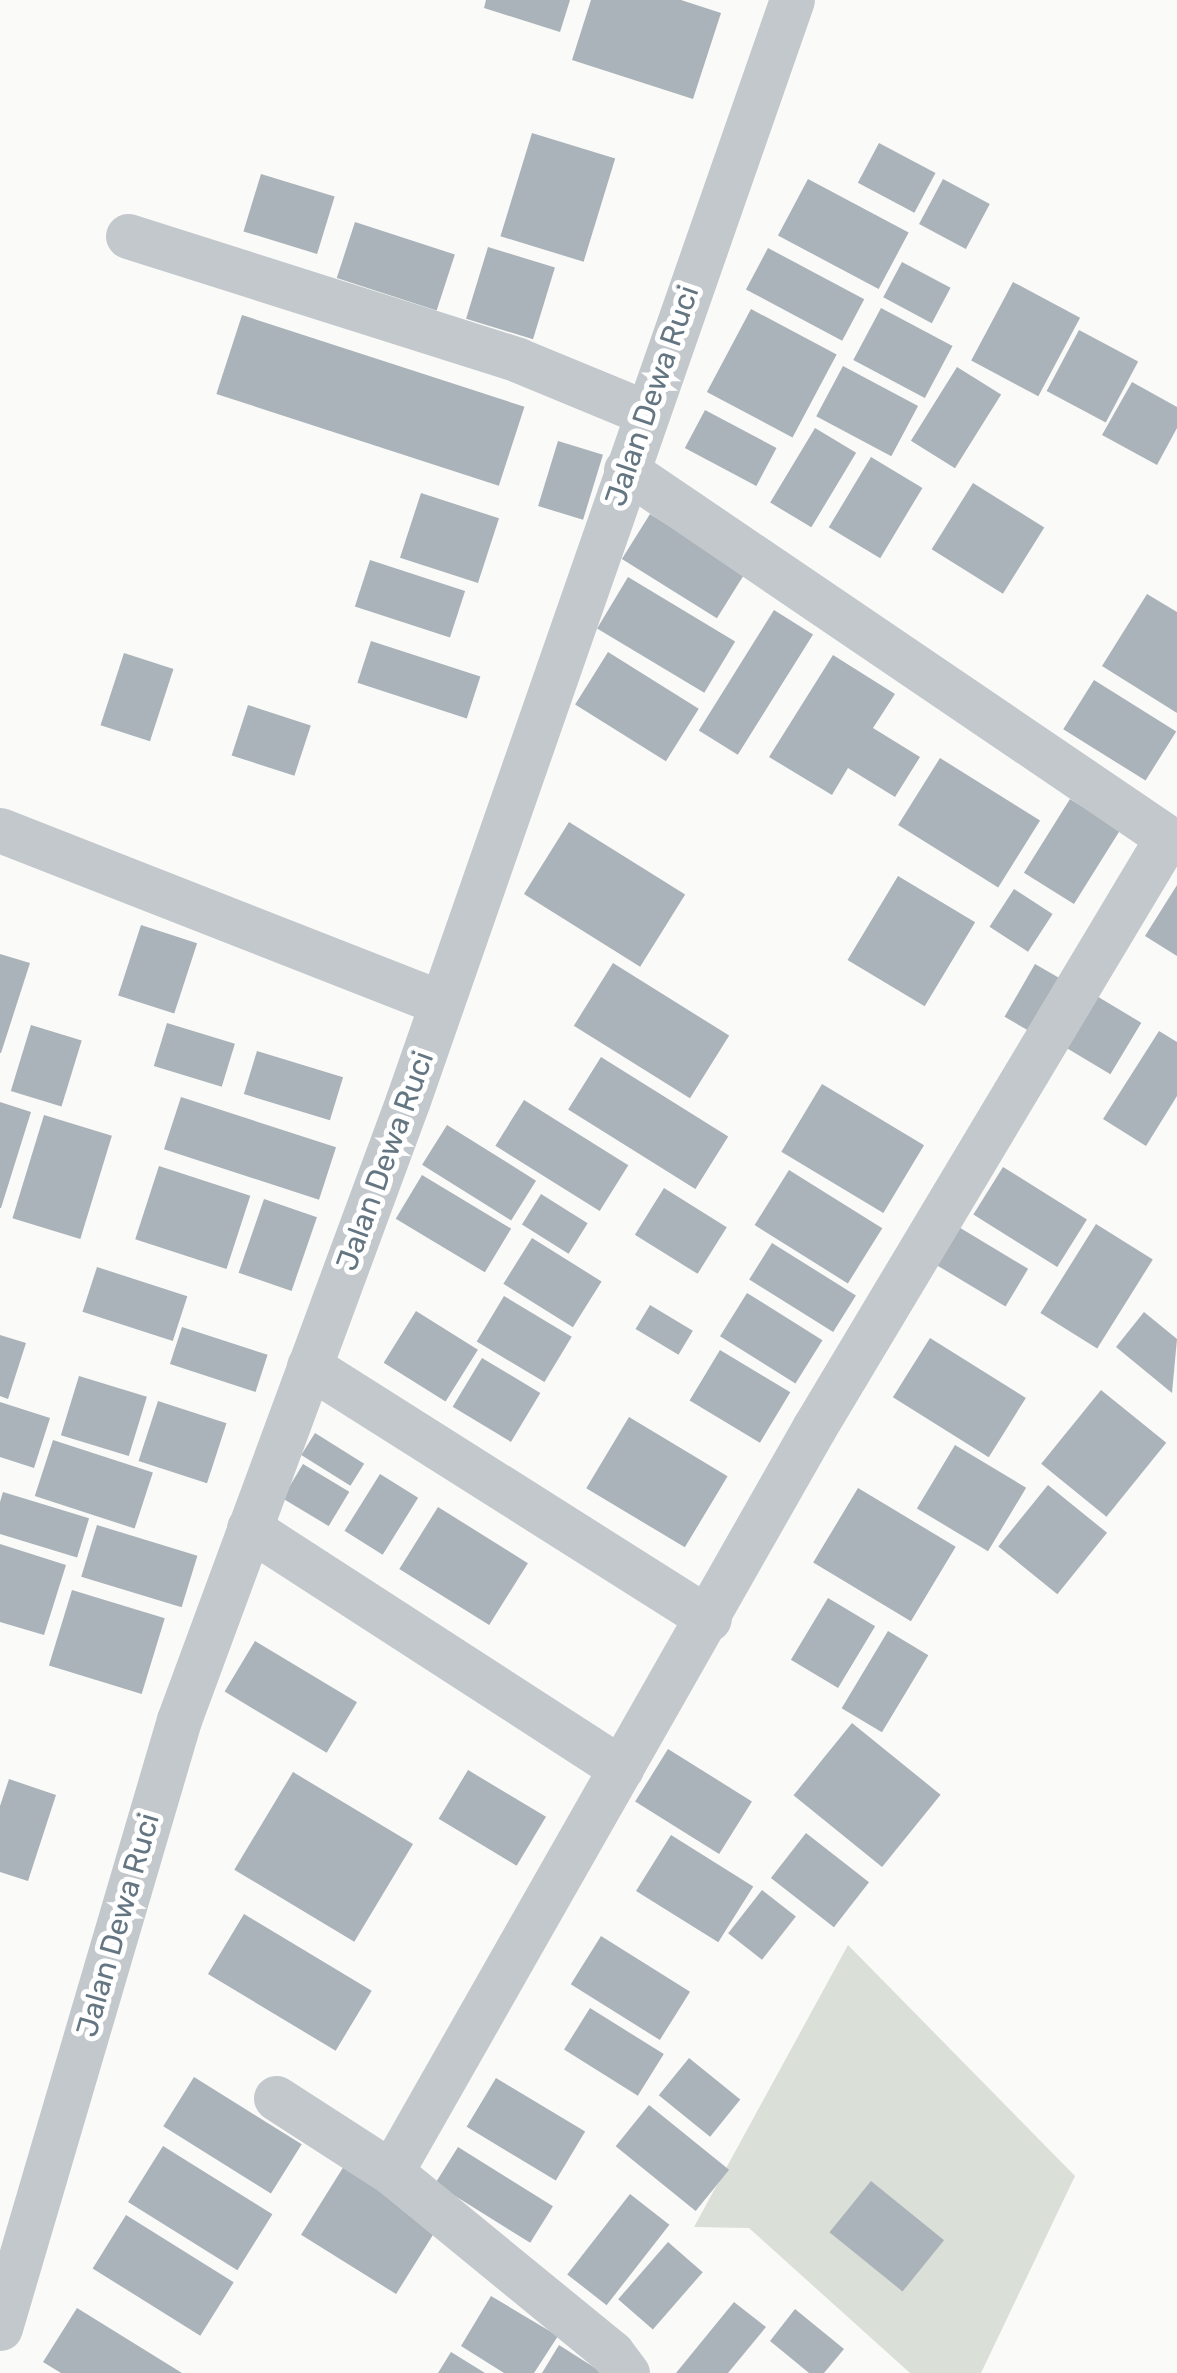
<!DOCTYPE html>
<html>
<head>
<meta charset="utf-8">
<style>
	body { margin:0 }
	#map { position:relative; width:1177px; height:2373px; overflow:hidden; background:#fafaf8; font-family:Rubik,sans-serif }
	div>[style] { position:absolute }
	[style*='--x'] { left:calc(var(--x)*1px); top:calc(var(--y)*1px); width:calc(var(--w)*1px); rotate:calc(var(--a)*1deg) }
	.green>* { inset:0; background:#dadfd7 }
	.building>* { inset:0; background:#aab3b9; transform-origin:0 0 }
	.street>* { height:45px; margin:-22.5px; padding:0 22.5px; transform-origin:22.5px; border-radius:22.5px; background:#c3c8cc }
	span { translate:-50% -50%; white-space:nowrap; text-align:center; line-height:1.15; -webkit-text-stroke:10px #fff; paint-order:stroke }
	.street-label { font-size:30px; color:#657683 }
</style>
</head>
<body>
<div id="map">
	<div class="green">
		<div style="clip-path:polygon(848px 1945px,1075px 2176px,981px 2373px,910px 2373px,749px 2228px,694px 2227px)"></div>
	</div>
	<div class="building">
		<div style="clip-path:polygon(486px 0,570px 0,560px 32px,484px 8px)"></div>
		<div style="clip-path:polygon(591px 0,681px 0,721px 13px,693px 99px,572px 60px)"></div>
		<div style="left:532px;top:133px;width:87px;height:108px;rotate:17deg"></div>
		<div style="left:879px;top:143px;width:64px;height:45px;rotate:28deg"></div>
		<div style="left:261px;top:174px;width:77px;height:60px;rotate:17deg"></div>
		<div style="left:808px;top:179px;width:114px;height:64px;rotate:28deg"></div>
		<div style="left:943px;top:179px;width:53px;height:51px;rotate:28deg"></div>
		<div style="left:355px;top:222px;width:105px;height:59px;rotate:18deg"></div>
		<div style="left:488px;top:247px;width:70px;height:75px;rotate:17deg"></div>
		<div style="left:768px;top:248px;width:109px;height:47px;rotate:28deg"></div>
		<div style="left:902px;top:262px;width:55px;height:40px;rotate:28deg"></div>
		<div style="left:1013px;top:282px;width:76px;height:89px;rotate:28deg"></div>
		<div style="left:881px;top:308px;width:81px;height:59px;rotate:28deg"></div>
		<div style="left:751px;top:309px;width:97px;height:94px;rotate:28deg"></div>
		<div style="left:242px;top:315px;width:297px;height:83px;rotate:18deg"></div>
		<div style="left:1079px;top:330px;width:67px;height:69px;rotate:28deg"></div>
		<div style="left:843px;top:366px;width:85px;height:57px;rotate:28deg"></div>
		<div style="left:957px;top:367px;width:52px;height:87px;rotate:32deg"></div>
		<div style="clip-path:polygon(1132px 382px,1177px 407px,1177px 428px,1157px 465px,1102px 435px)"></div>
		<div style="left:705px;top:410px;width:81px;height:43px;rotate:28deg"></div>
		<div style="left:815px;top:428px;width:48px;height:87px;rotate:31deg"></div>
		<div style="left:558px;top:441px;width:47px;height:68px;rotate:17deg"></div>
		<div style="left:871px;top:457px;width:60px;height:82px;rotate:31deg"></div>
		<div style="left:973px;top:483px;width:84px;height:78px;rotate:32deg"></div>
		<div style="left:421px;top:493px;width:82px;height:68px;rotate:18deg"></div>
		<div style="left:650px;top:514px;width:112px;height:53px;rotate:32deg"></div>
		<div style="left:370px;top:560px;width:100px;height:49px;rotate:18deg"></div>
		<div style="left:628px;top:577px;width:125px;height:60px;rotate:31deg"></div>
		<div style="clip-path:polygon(1147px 594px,1177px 612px,1177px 713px,1102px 666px)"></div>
		<div style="left:774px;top:610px;width:46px;height:142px;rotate:32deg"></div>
		<div style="left:371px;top:641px;width:115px;height:44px;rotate:18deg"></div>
		<div style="left:608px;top:652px;width:107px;height:62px;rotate:32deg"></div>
		<div style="left:124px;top:653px;width:52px;height:76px;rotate:18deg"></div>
		<div style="clip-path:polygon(833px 655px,895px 694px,873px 728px,920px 757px,895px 797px,848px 768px,832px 795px,769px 757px)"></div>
		<div style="left:1094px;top:680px;width:97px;height:58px;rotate:32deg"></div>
		<div style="left:248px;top:705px;width:66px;height:53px;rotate:18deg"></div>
		<div style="left:940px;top:758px;width:118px;height:79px;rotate:32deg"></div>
		<div style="left:1070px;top:799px;width:59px;height:87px;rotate:32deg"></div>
		<div style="left:569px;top:822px;width:137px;height:85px;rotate:32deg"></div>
		<div style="left:898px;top:876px;width:90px;height:98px;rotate:31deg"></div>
		<div style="clip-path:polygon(1177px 885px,1177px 956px,1145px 936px)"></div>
		<div style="left:1014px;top:889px;width:46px;height:45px;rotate:33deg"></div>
		<div style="left:141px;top:925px;width:59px;height:74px;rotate:18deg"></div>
		<div style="clip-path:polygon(0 954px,30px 963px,1px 1053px,0 1053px)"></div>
		<div style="left:613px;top:963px;width:137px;height:74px;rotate:32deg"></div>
		<div style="left:1035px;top:964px;width:42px;height:61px;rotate:30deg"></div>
		<div style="left:1095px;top:995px;width:54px;height:60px;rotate:31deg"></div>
		<div style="left:167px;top:1023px;width:71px;height:45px;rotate:17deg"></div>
		<div style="left:31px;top:1025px;width:53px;height:69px;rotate:17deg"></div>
		<div style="clip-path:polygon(1159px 1031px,1177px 1042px,1177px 1096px,1146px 1146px,1103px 1119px)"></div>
		<div style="left:257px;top:1051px;width:90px;height:45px;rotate:17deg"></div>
		<div style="left:601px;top:1057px;width:150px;height:62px;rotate:32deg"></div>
		<div style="left:822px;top:1084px;width:119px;height:79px;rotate:31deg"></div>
		<div style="left:181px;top:1097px;width:163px;height:55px;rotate:18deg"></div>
		<div style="left:524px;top:1100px;width:123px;height:54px;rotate:32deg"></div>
		<div style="clip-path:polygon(0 1102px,31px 1112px,1px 1208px,0 1208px)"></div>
		<div style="left:44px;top:1115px;width:71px;height:108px;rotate:17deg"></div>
		<div style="left:447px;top:1125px;width:105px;height:47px;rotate:32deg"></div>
		<div style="left:159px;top:1166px;width:96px;height:77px;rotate:18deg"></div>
		<div style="left:1003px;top:1167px;width:99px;height:56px;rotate:32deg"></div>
		<div style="left:789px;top:1170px;width:110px;height:65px;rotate:32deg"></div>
		<div style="left:422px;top:1175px;width:104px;height:51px;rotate:31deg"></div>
		<div style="left:664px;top:1188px;width:74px;height:55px;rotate:32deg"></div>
		<div style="left:541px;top:1194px;width:55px;height:36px;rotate:32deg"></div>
		<div style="left:264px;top:1199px;width:56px;height:78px;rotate:19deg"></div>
		<div style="left:1096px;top:1224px;width:67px;height:105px;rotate:32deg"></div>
		<div style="left:957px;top:1226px;width:83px;height:44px;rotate:31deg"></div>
		<div style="left:532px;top:1238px;width:82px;height:54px;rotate:32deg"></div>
		<div style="left:772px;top:1243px;width:99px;height:43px;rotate:32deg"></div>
		<div style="left:97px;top:1267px;width:95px;height:47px;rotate:18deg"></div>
		<div style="left:747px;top:1293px;width:89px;height:51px;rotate:32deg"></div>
		<div style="left:504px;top:1296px;width:79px;height:53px;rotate:31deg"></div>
		<div style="left:650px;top:1305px;width:50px;height:28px;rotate:31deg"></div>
		<div style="left:416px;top:1311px;width:73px;height:61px;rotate:32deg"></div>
		<div style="clip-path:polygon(1144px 1312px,1177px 1339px,1172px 1393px,1116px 1347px)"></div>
		<div style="left:182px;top:1327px;width:90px;height:39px;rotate:18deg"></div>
		<div style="clip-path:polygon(0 1335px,26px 1343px,8px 1399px,0 1396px)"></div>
		<div style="left:930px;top:1338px;width:113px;height:70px;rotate:32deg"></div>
		<div style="left:720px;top:1350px;width:82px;height:59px;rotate:31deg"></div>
		<div style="left:482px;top:1358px;width:68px;height:57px;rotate:31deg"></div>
		<div style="left:79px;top:1376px;width:71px;height:62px;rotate:17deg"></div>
		<div style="left:1101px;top:1390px;width:84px;height:95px;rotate:39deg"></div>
		<div style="left:158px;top:1401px;width:72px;height:63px;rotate:18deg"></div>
		<div style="clip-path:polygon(0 1402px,50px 1418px,34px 1468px,0 1457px)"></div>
		<div style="left:629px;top:1417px;width:115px;height:83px;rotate:31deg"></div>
		<div style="left:315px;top:1433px;width:58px;height:26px;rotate:32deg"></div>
		<div style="left:53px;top:1440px;width:105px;height:59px;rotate:18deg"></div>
		<div style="left:955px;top:1445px;width:83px;height:74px;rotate:31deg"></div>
		<div style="left:303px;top:1464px;width:54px;height:40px;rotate:31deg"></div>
		<div style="left:380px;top:1474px;width:45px;height:67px;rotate:32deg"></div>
		<div style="left:1048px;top:1485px;width:76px;height:79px;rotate:39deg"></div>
		<div style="left:858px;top:1488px;width:114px;height:87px;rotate:31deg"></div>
		<div style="left:3px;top:1492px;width:90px;height:41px;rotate:17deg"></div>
		<div style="left:438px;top:1507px;width:106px;height:73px;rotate:32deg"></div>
		<div style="left:97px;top:1525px;width:105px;height:54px;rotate:17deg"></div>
		<div style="clip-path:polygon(0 1544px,66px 1565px,44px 1635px,0 1622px)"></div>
		<div style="left:72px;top:1590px;width:97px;height:79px;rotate:17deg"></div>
		<div style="left:828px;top:1598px;width:55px;height:72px;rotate:31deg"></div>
		<div style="left:888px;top:1631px;width:47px;height:90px;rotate:31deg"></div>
		<div style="left:255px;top:1641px;width:119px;height:59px;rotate:31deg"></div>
		<div style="left:852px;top:1723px;width:114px;height:93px;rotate:39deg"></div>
		<div style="left:668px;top:1749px;width:99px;height:62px;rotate:32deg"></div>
		<div style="left:468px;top:1770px;width:91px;height:57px;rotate:31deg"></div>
		<div style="left:293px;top:1772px;width:140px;height:114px;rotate:31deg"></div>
		<div style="clip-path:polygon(9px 1779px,56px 1795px,28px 1881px,0 1872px,0 1806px)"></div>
		<div style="left:806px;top:1833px;width:80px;height:57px;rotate:38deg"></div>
		<div style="left:671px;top:1835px;width:97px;height:66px;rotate:32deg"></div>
		<div style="left:762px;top:1890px;width:43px;height:55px;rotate:38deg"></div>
		<div style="left:244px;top:1914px;width:149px;height:70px;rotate:31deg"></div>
		<div style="left:601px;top:1936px;width:105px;height:57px;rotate:32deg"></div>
		<div style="left:590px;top:2008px;width:87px;height:49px;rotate:32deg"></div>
		<div style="left:689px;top:2058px;width:66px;height:48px;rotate:39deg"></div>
		<div style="left:194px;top:2077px;width:127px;height:58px;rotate:32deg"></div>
		<div style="left:496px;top:2078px;width:104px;height:57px;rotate:31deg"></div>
		<div style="left:649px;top:2105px;width:103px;height:53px;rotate:39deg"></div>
		<div style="left:163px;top:2146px;width:129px;height:66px;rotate:32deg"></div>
		<div style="left:458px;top:2147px;width:112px;height:43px;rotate:32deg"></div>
		<div style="left:344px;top:2166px;width:112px;height:81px;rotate:32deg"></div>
		<div style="left:871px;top:2181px;width:94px;height:66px;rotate:39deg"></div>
		<div style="left:630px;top:2194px;width:50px;height:102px;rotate:38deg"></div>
		<div style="left:126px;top:2215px;width:127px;height:63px;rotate:32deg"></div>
		<div style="left:668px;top:2242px;width:46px;height:76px;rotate:41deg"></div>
		<div style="clip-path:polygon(491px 2296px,558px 2336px,534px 2373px,504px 2373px,461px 2346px)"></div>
		<div style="clip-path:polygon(734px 2302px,766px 2327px,728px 2373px,676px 2373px)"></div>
		<div style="clip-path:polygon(77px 2308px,182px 2373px,61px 2373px,43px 2362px)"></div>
		<div style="clip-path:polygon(795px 2309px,844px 2349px,824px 2373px,809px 2373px,770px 2341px)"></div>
		<div style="clip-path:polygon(559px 2345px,603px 2373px,542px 2373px)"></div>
		<div style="clip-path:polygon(451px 2352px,485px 2373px,438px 2373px)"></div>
	</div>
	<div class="street">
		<div style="--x:128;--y:236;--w:409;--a:17.6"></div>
		<div style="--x:518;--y:360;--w:136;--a:22.4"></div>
		<div style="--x:626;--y:470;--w:666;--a:34.17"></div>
		<div style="--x:0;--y:830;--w:474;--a:21.4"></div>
		<div style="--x:309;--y:1366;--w:473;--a:32.3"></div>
		<div style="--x:249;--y:1528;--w:443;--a:32.9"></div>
		<div style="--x:276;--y:2098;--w:137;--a:32.8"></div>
		<div style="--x:0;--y:2328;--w:634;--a:-73.6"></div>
		<div style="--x:179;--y:1720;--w:661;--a:-69.73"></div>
		<div style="--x:408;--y:1100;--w:1165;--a:-70.76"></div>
		<div style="--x:627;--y:2373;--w:25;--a:-127"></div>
		<div style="--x:612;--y:2353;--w:286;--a:-140.7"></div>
		<div style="--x:391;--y:2172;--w:856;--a:-60.38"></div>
		<div style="--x:814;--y:1428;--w:688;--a:-59.11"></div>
	</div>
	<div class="street-label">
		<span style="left:652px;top:396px;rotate:-71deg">Jalan Dewa Ruci</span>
		<span style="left:385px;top:1161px;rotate:-70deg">Jalan Dewa Ruci</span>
		<span style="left:118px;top:1925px;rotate:-74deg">Jalan Dewa Ruci</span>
	</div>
</div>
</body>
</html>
